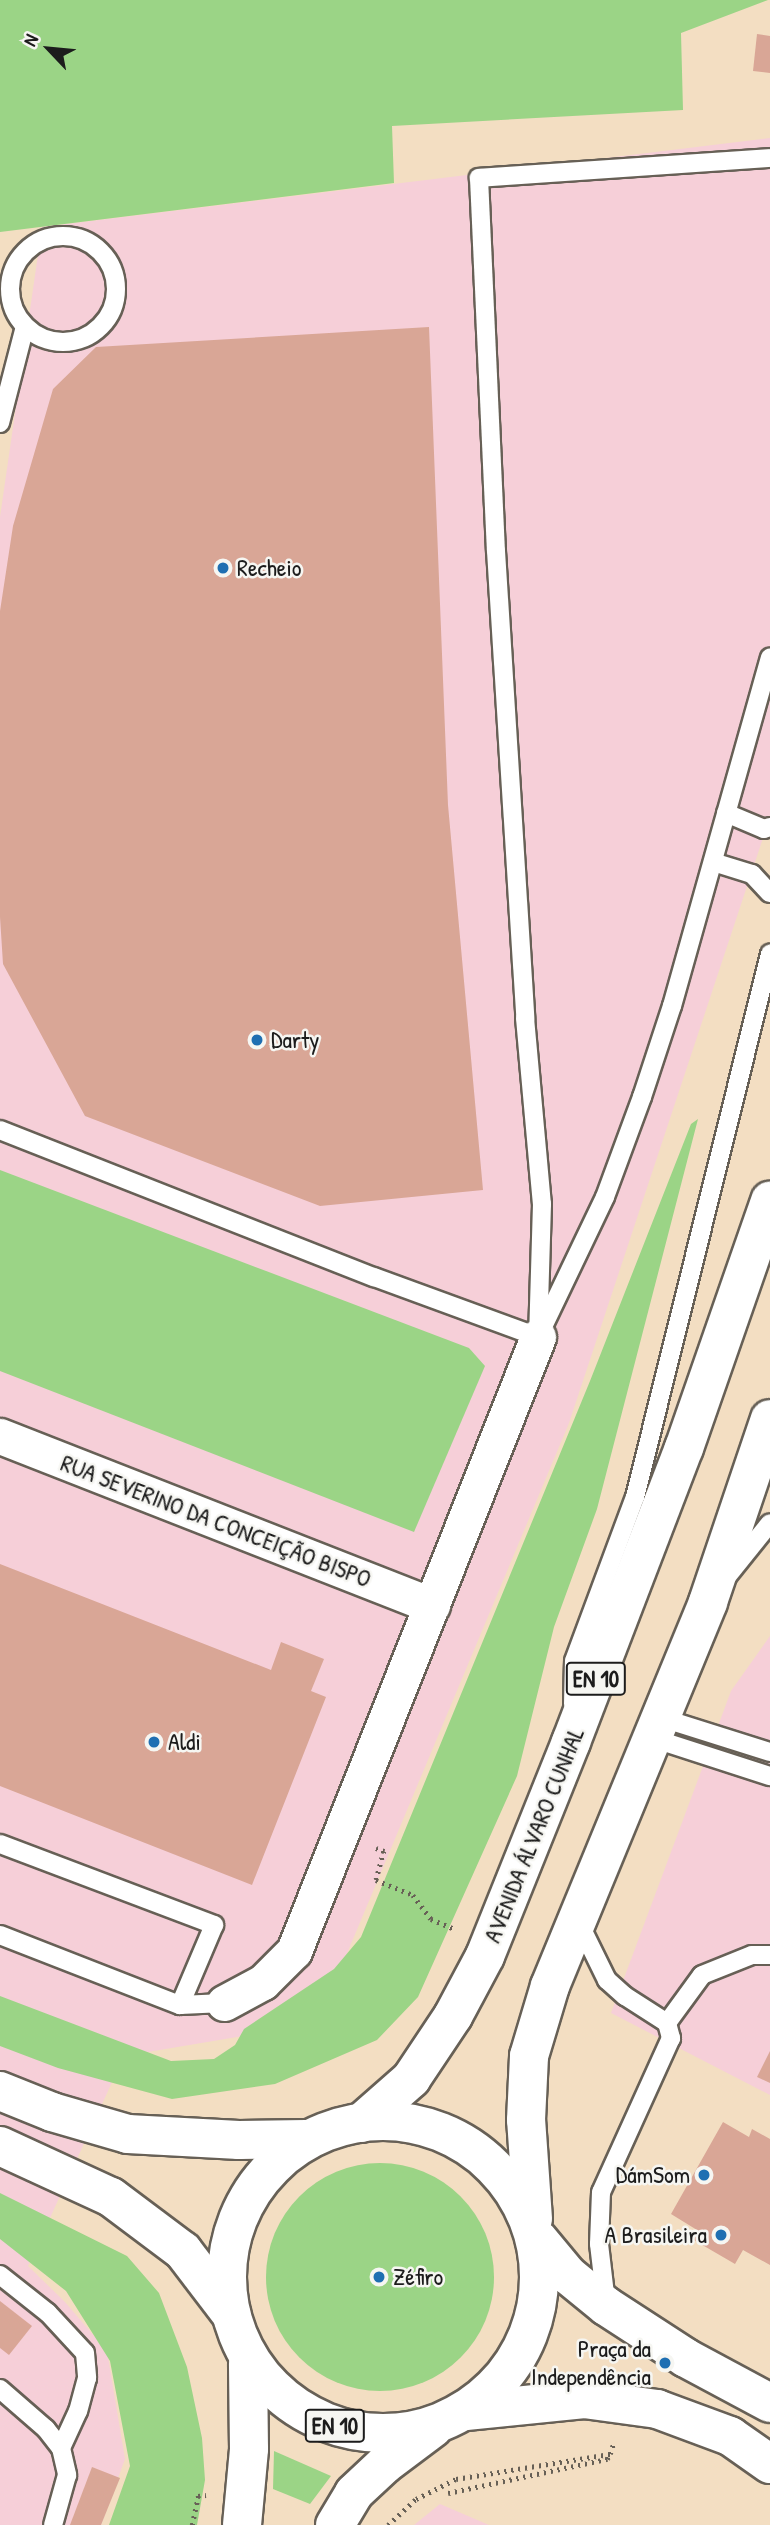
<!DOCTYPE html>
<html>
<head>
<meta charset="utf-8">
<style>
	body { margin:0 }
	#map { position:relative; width:770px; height:2525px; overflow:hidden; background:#f3dec2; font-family:"Patrick Hand",sans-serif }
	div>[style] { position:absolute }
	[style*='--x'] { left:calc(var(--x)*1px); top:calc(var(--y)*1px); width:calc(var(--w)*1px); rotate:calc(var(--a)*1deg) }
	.built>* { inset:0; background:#f6cfd8 }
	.green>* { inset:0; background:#9bd486 }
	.round { border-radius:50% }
	.building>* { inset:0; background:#d9a696 }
	.path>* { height:4.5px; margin-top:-2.25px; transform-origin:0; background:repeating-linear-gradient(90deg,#676056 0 2px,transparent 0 7px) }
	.roads { filter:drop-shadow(2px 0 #676056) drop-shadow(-2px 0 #676056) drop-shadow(0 2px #676056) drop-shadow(0 -2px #676056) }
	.lane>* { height:18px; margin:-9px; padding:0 9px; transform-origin:9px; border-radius:9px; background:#fff }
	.lane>.ring { margin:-9px; padding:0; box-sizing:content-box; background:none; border:18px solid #fff; border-radius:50% }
	.street>* { height:35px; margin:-17.5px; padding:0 17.5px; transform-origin:17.5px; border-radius:17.5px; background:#fff }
	.secondary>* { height:38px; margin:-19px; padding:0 19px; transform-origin:19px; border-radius:19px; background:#fff }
	.primary>* { height:38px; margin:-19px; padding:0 19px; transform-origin:19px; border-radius:19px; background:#fff }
	.primary>.ring { margin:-19px; padding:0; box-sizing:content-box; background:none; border:38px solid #fff; border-radius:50% }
	.dots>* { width:19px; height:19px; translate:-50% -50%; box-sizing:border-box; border:4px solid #f6f6f2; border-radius:50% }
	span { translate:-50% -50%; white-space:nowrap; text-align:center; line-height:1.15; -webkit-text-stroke:5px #f6f6f2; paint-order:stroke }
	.shield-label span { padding:2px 5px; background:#f6f6f2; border:2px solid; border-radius:5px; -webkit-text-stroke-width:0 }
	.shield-label { font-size:23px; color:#1c1c1c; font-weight:700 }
	.poi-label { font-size:24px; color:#1c1c1c }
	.left { translate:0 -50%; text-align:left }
	.right { translate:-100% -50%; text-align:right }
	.street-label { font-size:24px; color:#1c1c1c }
	.north { position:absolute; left:14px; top:14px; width:70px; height:70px; -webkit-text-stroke:5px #f6f6f2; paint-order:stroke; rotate:296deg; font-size:19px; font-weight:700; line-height:28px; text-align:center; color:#1c1c1c }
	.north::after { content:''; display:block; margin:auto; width:24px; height:32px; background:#1c1c1c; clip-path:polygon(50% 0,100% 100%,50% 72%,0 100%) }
</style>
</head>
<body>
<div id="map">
	<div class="built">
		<div style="clip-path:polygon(770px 138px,770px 817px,569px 1423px,338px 1975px,243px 2036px,124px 2056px,28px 2266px,65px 2302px,107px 2351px,125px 2459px,101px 2525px,0 2525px,0 517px,42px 227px)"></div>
		<div style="clip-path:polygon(770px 1636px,770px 2095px,611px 2013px,731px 1691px)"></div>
		<div style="clip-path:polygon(440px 2504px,489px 2525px,414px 2525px)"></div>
	</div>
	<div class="green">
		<div style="clip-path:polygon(0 0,768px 0,681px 33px,683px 110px,392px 126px,394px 183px,0 232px)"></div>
		<div style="clip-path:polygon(698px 1119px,597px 1509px,554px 1627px,517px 1776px,418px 1997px,377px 2040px,275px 2084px,172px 2099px,58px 2068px,0 2046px,0 1996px,171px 2061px,214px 2059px,235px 2045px,244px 2029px,334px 1969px,361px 1937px,590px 1381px,691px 1124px)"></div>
		<div style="clip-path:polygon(0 1170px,469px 1348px,485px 1366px,414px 1532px,0 1371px)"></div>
		<div class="round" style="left:266px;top:2163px;width:228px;height:228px"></div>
		<div style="clip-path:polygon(0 2193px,127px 2256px,159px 2293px,187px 2367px,202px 2438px,205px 2480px,197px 2525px,109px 2525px,130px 2466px,110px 2361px,66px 2291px,0 2239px)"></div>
		<div style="clip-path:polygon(274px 2451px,331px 2476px,310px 2504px,273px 2489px)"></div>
	</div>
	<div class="building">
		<div style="clip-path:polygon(757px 34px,770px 36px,770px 73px,753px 71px)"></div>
		<div style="clip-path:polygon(429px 327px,448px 805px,483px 1190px,320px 1206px,85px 1116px,3px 964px,0 917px,0 611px,13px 526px,53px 389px,96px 347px)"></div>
		<div style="clip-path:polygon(0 1564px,271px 1670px,281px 1642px,324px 1659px,311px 1691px,326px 1697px,252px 1885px,0 1786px)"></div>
		<div style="clip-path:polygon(770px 2051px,770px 2083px,757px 2077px)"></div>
		<div style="clip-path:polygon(723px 2122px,749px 2137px,752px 2129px,770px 2139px,770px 2265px,743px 2250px,735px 2264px,692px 2239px,697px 2230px,671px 2214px)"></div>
		<div style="clip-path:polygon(0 2301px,32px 2326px,9px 2355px,0 2348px)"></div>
		<div style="clip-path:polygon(92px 2467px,120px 2478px,101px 2525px,70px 2525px)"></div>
	</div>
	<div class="path">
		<div style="--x:376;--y:1848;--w:9;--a:21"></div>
		<div style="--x:384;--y:1851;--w:30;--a:105"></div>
		<div style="--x:376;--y:1880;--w:40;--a:22"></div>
		<div style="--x:413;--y:1895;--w:30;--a:53"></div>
		<div style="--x:431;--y:1919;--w:26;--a:23"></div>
		<div style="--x:448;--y:2493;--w:163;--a:-12.1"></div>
		<div style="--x:607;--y:2459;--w:6;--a:-59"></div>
		<div style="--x:192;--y:2525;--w:30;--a:-78"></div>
		<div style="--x:198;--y:2496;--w:8;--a:-7"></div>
		<div style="--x:388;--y:2525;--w:38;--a:-43"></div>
		<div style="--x:416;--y:2499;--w:45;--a:-26.6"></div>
		<div style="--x:456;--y:2479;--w:156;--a:-9.2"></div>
		<div style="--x:610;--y:2454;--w:13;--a:-72"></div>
	</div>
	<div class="roads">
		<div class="lane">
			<div style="--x:770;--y:158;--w:292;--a:176.1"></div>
			<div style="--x:479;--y:178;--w:373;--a:87.4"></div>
			<div style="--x:496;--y:551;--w:468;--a:86.4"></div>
			<div style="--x:525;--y:1018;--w:187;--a:84.8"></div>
			<div style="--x:542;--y:1204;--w:133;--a:91.7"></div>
			<div style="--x:538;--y:1337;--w:155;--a:-64.4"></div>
			<div style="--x:605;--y:1197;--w:107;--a:-69.7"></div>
			<div style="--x:642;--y:1097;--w:96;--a:-71.8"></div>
			<div style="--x:672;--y:1006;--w:362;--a:-74.3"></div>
			<div class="ring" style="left:10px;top:236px;width:88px;height:88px"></div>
			<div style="--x:0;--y:423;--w:100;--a:-75.5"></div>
			<div style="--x:726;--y:813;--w:41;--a:22.8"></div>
			<div style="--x:764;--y:829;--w:6;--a:-18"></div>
			<div style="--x:713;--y:862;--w:41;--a:17.1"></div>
			<div style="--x:752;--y:874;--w:26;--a:47"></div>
			<div style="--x:0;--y:1130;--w:402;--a:21.5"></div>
			<div style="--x:374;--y:1277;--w:175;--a:20.1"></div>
			<div style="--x:729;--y:1574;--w:65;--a:-51.2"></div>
			<div style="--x:573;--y:1704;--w:43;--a:-88.7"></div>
			<div style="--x:574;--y:1661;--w:175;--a:-69.6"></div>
			<div style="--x:635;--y:1497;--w:560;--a:-76.04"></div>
			<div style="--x:662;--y:1718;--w:113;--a:17.5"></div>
			<div style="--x:652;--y:1738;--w:124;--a:17.9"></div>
			<div style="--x:0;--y:1844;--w:229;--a:20.7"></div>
			<div style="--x:214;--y:1925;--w:87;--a:113"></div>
			<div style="--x:579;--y:1923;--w:64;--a:63.8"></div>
			<div style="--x:607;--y:1980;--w:24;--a:42"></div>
			<div style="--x:625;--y:1996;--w:50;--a:32.7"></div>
			<div style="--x:667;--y:2023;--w:16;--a:75"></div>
			<div style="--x:671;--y:2038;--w:169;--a:114.4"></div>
			<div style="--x:601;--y:2192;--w:52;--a:92.2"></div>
			<div style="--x:599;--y:2244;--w:59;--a:83.2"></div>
			<div style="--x:0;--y:1935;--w:193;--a:21.3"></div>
			<div style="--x:180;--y:2005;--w:44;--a:-2.6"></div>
			<div style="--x:667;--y:2023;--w:59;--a:-53.9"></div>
			<div style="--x:702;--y:1975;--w:54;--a:-21.8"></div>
			<div style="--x:752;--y:1955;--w:18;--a:0"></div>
			<div style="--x:0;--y:2275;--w:61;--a:38.4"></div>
			<div style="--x:48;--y:2313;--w:54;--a:47.2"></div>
			<div style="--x:85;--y:2353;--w:25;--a:85"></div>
			<div style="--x:87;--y:2378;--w:34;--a:105"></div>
			<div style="--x:78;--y:2411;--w:41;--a:114.7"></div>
			<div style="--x:0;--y:2389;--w:61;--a:41"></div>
			<div style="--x:46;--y:2429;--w:24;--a:52"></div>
			<div style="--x:61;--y:2448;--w:28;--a:77"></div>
			<div style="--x:67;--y:2475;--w:52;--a:105.6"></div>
		</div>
		<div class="street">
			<div style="--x:0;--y:1436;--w:464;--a:21.4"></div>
			<div style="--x:224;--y:2003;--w:44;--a:-28.3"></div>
			<div style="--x:263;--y:1982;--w:44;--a:-45"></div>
			<div style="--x:294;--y:1951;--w:661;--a:-68.33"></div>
		</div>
		<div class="secondary">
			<div style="--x:0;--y:2091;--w:56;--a:22"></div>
			<div style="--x:52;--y:2112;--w:79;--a:16.1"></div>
			<div style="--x:128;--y:2134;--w:111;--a:3.1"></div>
			<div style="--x:239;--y:2140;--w:67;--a:-0.9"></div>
			<div style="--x:0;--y:2146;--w:122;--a:24.7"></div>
			<div style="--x:111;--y:2197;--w:90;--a:36.9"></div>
			<div style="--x:183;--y:2251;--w:79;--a:52.7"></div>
			<div style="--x:538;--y:2239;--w:47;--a:50.2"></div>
			<div style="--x:568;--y:2275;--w:49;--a:39.2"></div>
			<div style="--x:606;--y:2306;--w:95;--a:33"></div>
			<div style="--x:686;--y:2358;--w:95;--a:28.2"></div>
			<div style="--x:466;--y:2411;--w:119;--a:-5.8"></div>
			<div style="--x:584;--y:2399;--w:74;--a:7.8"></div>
			<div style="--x:657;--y:2409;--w:78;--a:20.3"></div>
			<div style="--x:730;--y:2436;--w:49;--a:35"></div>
		</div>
		<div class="primary">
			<div class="ring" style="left:227px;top:2121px;width:274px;height:274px"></div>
			<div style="--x:361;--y:2123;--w:67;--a:-41.3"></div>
			<div style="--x:411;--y:2079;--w:76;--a:-56.3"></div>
			<div style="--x:453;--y:2016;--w:68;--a:-61.9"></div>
			<div style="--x:485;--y:1956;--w:231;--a:-68.1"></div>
			<div style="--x:571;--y:1742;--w:315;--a:-69"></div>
			<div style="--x:684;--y:1448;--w:262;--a:-70.8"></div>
			<div style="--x:533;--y:2219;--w:99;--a:-94"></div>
			<div style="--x:526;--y:2120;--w:64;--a:-87.3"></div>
			<div style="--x:529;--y:2056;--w:73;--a:-73.3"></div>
			<div style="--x:550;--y:1986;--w:415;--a:-67.6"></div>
			<div style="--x:708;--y:1602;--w:193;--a:-71.3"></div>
			<div style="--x:242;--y:2525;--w:76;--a:-84.7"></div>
			<div style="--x:249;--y:2449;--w:85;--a:-90.7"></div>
			<div style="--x:335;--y:2525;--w:37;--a:-59"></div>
			<div style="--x:354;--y:2493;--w:42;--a:-43.1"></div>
			<div style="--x:385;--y:2464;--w:60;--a:-36.9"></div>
		</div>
	</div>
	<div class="dots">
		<div style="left:223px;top:568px;background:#1f6fb2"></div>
		<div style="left:257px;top:1040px;background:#1f6fb2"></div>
		<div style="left:154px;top:1742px;background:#1f6fb2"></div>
		<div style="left:704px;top:2175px;background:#1f6fb2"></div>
		<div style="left:721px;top:2235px;background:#1f6fb2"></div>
		<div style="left:379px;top:2277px;background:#1f6fb2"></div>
		<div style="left:665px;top:2363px;background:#1f6fb2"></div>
	</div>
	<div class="shield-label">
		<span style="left:596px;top:1679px">EN 10</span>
		<span style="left:335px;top:2426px">EN 10</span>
	</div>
	<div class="poi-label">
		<span class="left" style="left:237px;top:568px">Recheio</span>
		<span class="left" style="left:271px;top:1040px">Darty</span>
		<span class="left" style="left:168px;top:1742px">Aldi</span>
		<span class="right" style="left:690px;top:2175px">DámSom</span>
		<span class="right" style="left:707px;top:2235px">A Brasileira</span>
		<span class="left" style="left:393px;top:2277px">Zéfiro</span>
		<span class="right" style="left:651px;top:2363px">Praça da<br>Independência</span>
	</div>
	<div class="street-label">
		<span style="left:216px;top:1521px;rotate:21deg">RUA SEVERINO DA CONCEIÇÃO BISPO</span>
		<span style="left:534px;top:1835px;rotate:-68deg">AVENIDA ÁLVARO CUNHAL</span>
	</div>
	<div class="north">N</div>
</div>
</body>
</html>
